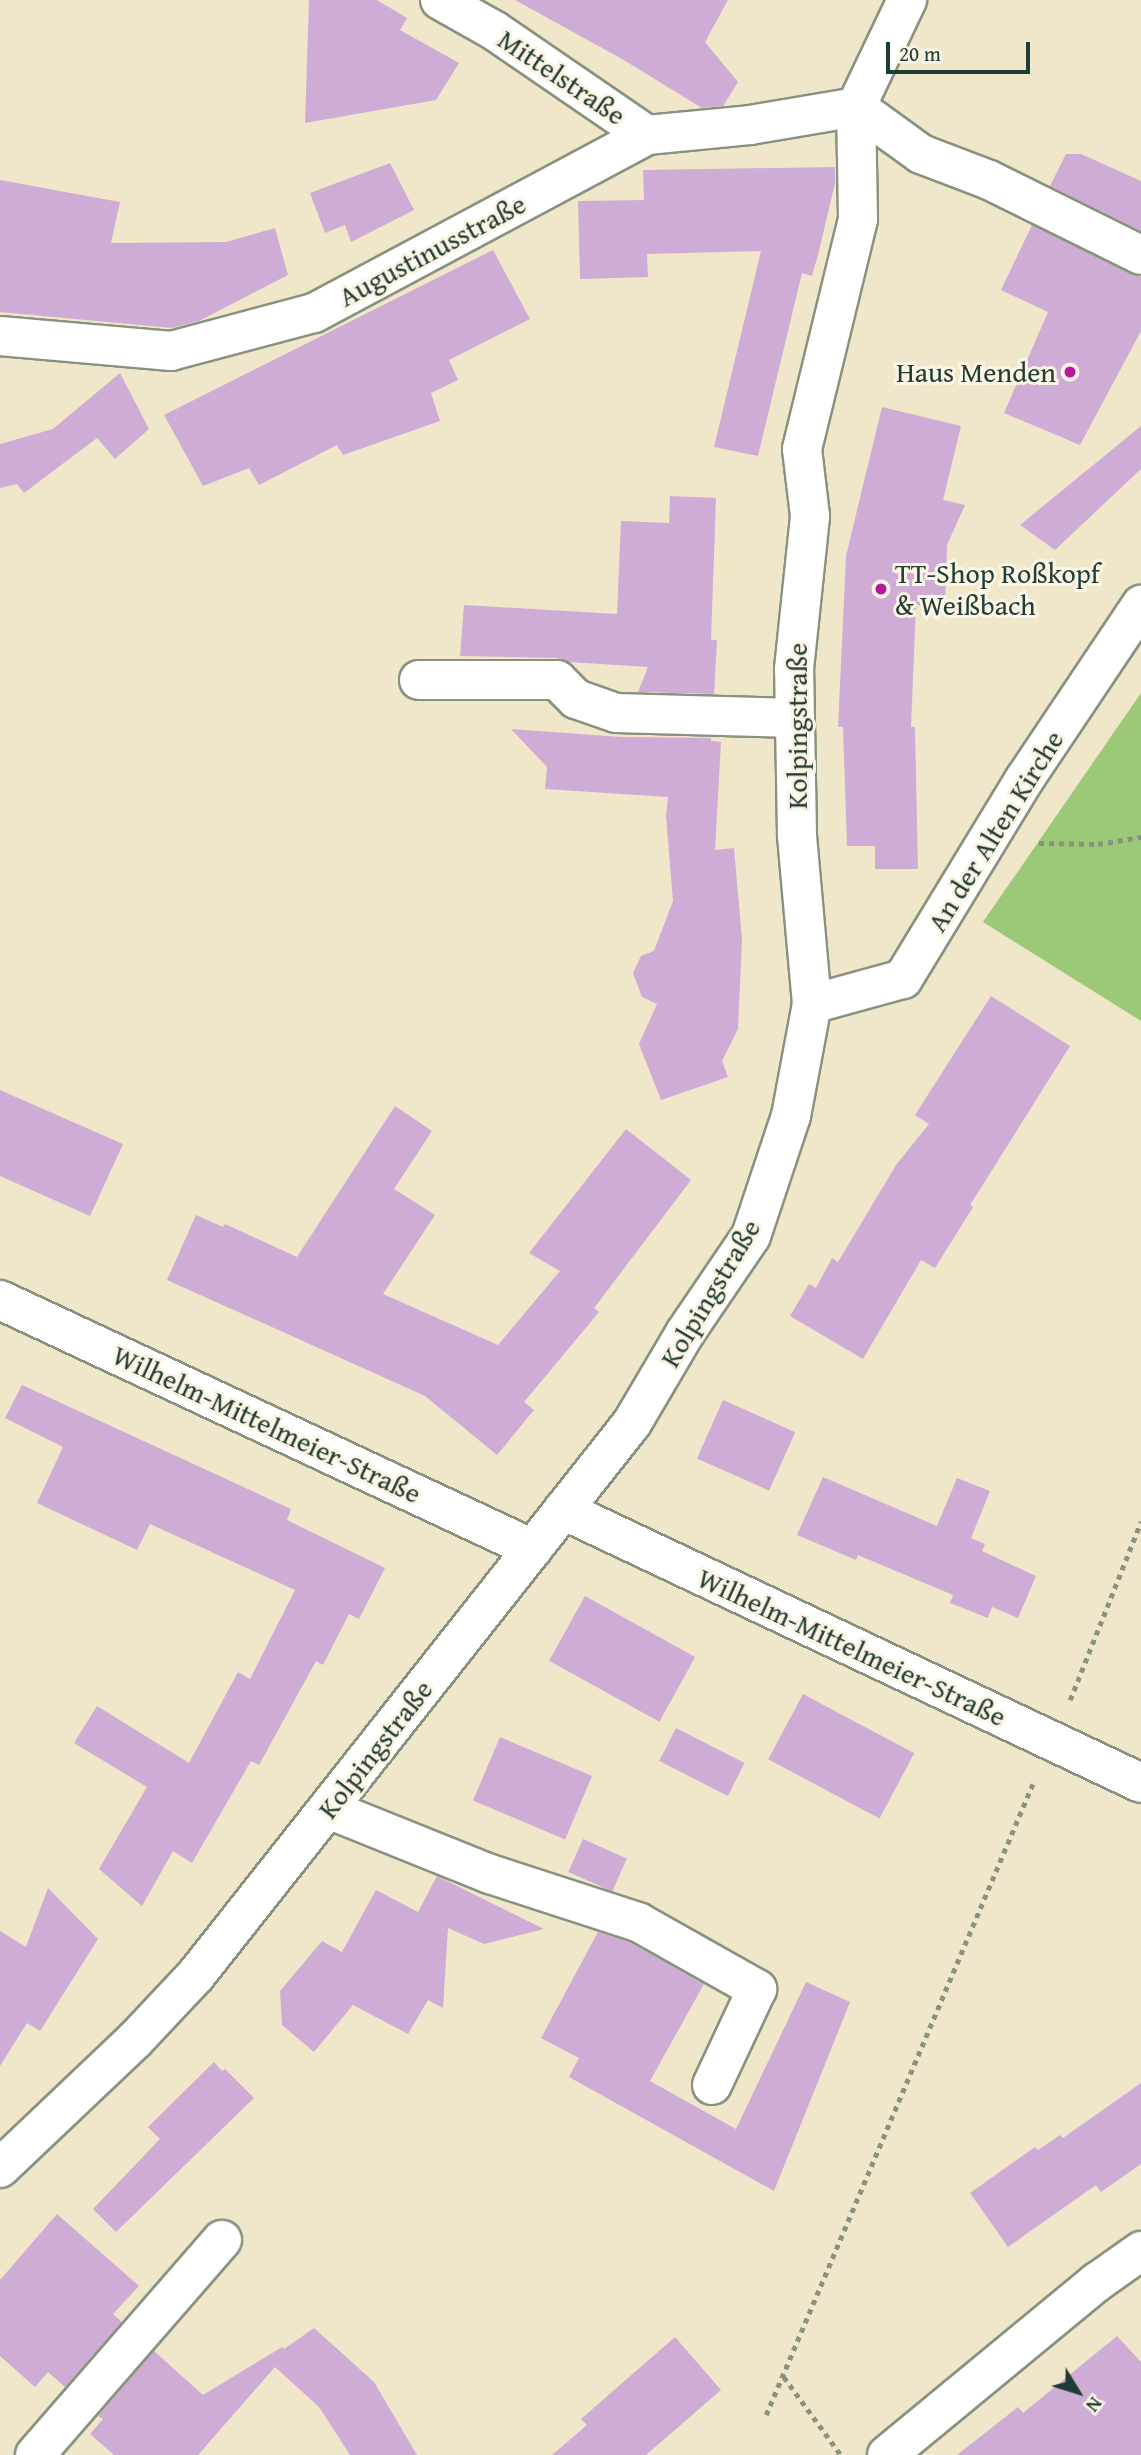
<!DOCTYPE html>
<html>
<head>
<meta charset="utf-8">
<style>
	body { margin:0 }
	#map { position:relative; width:1141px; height:2455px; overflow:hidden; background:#f0e7ca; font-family:"Gentium Book Plus",serif }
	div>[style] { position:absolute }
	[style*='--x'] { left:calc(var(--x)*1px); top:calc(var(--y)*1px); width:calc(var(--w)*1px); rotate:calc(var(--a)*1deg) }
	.green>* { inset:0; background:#9bc977 }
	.building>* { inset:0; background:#ceacd5; transform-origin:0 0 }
	.path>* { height:4.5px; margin-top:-2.25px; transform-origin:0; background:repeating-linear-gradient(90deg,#88927f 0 5px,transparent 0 10px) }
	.roads { filter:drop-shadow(2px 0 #88927f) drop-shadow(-2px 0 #88927f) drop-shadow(0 2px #88927f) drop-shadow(0 -2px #88927f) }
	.minor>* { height:38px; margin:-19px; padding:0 19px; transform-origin:19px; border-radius:19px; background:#fff }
	.dots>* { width:19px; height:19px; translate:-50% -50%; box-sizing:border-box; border:4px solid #fcf5e5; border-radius:50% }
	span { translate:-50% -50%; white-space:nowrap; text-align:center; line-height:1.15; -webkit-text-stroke:6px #fcf5e5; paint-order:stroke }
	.street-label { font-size:28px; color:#1f3d34 }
	.poi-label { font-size:28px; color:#1f3d34 }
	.right { translate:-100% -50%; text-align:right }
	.left { translate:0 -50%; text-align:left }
	.north { position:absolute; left:1043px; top:2357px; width:70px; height:70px; -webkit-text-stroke:5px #fcf5e5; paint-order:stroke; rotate:128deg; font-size:19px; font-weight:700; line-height:28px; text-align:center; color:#1f3d34 }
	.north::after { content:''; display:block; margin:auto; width:24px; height:32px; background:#1f3d34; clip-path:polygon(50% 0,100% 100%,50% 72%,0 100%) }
	.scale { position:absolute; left:886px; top:42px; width:144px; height:32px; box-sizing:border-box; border:4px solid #1f3d34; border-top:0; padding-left:9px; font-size:21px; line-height:24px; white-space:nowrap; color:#1f3d34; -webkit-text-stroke:5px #fcf5e5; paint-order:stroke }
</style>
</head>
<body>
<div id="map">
	<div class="green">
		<div style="clip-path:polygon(1141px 693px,1141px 1021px,983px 922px)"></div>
	</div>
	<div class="building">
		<div style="clip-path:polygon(309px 0,377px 0,407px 18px,400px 30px,459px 63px,436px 100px,305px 123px)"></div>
		<div style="clip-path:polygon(515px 0,728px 0,705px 42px,738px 82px,723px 106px,702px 108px,622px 59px)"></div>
		<div style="clip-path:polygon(1066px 154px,1081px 154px,1141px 181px,1141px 231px,1050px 186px)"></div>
		<div style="clip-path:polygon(390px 163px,414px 210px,351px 242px,345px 225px,325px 233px,310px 193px)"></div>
		<div style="clip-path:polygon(835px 167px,835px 183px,819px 251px,812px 276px,802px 273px,758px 456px,714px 447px,761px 251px,647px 254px,648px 277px,580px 279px,578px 201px,644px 200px,643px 170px)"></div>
		<div style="clip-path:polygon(0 180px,120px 202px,111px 243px,226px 242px,275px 228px,288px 275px,199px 321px,172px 328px,0 312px)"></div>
		<div style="clip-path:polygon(1032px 225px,1141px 277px,1141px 331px,1080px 445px,1004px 413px,1048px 312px,1001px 290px)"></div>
		<div style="clip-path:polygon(493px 250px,530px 319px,449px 360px,458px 380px,431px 393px,440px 421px,343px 455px,337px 445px,259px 485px,249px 468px,203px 486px,164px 415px)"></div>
		<div style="clip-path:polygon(120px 373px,149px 429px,115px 459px,97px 438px,24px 493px,17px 484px,0 488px,0 444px,53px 429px)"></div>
		<div style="clip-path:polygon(882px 407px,961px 426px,943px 500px,965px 505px,947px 545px,945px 607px,916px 605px,911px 727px,915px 727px,918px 869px,875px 869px,875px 846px,847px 846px,843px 727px,838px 727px,846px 556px)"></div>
		<div style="clip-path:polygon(1141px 426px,1141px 469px,1055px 550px,1020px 525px)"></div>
		<div style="clip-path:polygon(670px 496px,716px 498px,711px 640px,717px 640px,714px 694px,638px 692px,648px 667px,569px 662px,557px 658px,460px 656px,464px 605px,617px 614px,621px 521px,669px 523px)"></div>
		<div style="clip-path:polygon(511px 729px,621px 737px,711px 738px,711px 741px,721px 742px,715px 850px,734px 848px,742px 940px,738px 1029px,722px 1061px,728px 1077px,661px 1100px,639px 1044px,657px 1004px,642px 997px,633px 973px,641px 956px,654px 951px,673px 901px,666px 816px,668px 797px,545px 789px,547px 767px)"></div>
		<div style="clip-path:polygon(991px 996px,1070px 1046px,970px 1205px,973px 1207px,935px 1268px,921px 1260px,863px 1359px,790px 1316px,809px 1284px,816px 1288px,832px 1258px,838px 1262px,896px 1165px,929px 1124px,915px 1115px)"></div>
		<div style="clip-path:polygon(0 1090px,123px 1144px,90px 1216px,0 1176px)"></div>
		<div style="clip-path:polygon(395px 1106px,432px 1131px,394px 1189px,435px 1215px,383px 1294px,498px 1345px,560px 1271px,529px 1253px,626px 1129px,691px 1180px,594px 1308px,599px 1312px,524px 1402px,534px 1410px,497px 1455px,425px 1396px,167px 1280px,196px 1215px,223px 1227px,225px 1224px,297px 1257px)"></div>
		<div style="clip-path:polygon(22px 1385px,291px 1509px,287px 1520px,385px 1568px,359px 1619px,349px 1614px,323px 1665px,316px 1661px,259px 1765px,251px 1761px,192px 1863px,173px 1851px,142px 1906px,99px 1869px,147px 1787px,74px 1743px,97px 1706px,189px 1763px,238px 1672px,250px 1679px,295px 1590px,150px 1524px,137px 1550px,37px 1503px,63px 1447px,5px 1418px)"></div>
		<div style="left:723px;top:1400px;width:79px;height:64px;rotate:24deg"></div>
		<div style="clip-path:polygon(823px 1477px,937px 1526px,957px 1478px,990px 1491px,971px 1538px,985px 1544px,982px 1551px,1036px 1576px,1018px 1618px,992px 1607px,988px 1618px,950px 1603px,953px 1595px,858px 1555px,856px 1560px,797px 1535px)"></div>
		<div style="left:585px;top:1596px;width:126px;height:74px;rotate:29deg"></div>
		<div style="left:803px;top:1694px;width:126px;height:74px;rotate:28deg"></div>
		<div style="left:676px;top:1728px;width:77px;height:37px;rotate:27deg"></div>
		<div style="left:500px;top:1737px;width:100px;height:69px;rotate:23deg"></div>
		<div style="left:583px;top:1839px;width:48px;height:36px;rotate:24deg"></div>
		<div style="clip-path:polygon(437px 1876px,544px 1929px,484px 1944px,448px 1928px,443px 2008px,428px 2000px,408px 2034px,353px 2005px,314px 2052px,282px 2025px,280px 1991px,322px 1941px,342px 1952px,376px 1890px,418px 1912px)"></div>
		<div style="clip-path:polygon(48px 1888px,98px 1939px,40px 2031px,27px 2023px,0 2066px,0 1931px,26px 1947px)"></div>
		<div style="clip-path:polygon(598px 1932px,629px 1942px,704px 1984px,650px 2081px,736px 2129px,806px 1982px,850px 2002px,774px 2191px,569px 2077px,579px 2058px,541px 2038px)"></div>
		<div style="clip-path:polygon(214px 2062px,222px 2071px,225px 2069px,254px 2098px,116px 2232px,93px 2209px,160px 2139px,148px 2127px)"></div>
		<div style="clip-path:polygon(1141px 2083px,1141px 2164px,1101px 2192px,1096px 2185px,1008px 2247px,970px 2193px,1035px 2147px,1038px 2150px,1060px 2135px,1063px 2138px)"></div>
		<div style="clip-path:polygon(57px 2214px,139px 2286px,113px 2314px,122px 2322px,65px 2387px,48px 2372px,35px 2387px,0 2356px,0 2280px)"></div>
		<div style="clip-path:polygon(314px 2328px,374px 2382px,417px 2455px,350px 2455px,319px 2407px,275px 2367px,198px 2455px,114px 2455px,90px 2434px,103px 2419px,98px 2416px,154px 2351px,203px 2395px,282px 2347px,284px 2349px)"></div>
		<div style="clip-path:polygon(1117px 2336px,1141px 2362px,1141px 2455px,957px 2455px,1018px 2407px,1023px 2413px)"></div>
		<div style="clip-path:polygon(675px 2337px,721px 2390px,646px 2455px,552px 2455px,587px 2425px,581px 2419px)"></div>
	</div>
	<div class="path">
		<div style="--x:1039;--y:843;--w:59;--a:1"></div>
		<div style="--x:1098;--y:844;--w:44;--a:-9.2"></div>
		<div style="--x:1070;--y:1700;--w:192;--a:-68.3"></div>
		<div style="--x:784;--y:2377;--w:97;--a:53.8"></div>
		<div style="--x:766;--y:2415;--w:688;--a:-67.09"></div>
	</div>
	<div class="roads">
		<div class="minor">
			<div style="--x:440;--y:0;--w:63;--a:29.4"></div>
			<div style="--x:495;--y:31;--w:184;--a:34.4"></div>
			<div style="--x:856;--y:107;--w:80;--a:35.9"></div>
			<div style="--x:921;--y:154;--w:73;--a:20.9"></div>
			<div style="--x:989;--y:180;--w:169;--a:26.3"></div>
			<div style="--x:0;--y:336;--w:172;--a:5"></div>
			<div style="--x:171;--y:351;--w:148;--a:-14.9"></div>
			<div style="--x:314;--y:313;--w:378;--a:-28.1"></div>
			<div style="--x:647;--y:135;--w:103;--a:-5.5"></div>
			<div style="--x:750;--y:125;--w:108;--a:-9.6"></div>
			<div style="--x:419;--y:680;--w:138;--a:0"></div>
			<div style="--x:557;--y:680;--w:27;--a:45"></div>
			<div style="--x:576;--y:699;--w:42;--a:19.3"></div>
			<div style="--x:616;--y:713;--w:179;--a:1.6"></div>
			<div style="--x:812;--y:1004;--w:94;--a:-15.4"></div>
			<div style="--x:903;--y:979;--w:233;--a:-58.7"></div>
			<div style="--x:1024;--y:780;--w:211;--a:-56.2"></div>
			<div style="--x:0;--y:1300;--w:588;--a:25.04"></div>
			<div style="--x:563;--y:1510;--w:639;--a:25.28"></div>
			<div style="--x:328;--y:1809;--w:175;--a:21.9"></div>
			<div style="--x:490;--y:1874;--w:156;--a:18"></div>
			<div style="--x:638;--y:1922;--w:137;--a:29.4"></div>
			<div style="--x:757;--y:1989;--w:106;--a:115.1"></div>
			<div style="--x:0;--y:2168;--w:186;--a:-43.5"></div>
			<div style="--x:135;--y:2040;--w:89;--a:-46.8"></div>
			<div style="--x:196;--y:1975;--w:703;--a:-51.7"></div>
			<div style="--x:632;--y:1423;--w:104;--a:-59.5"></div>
			<div style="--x:685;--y:1333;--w:117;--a:-55.8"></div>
			<div style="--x:751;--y:1236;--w:126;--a:-71.6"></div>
			<div style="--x:791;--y:1116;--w:114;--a:-79.4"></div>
			<div style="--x:812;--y:1004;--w:170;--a:-95.1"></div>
			<div style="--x:797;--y:835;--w:166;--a:-91"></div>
			<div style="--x:794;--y:669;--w:154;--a:-84"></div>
			<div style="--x:810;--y:516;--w:67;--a:-96.8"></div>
			<div style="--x:802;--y:449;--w:237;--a:-76.3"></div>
			<div style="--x:858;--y:219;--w:112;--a:-91"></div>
			<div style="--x:856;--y:107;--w:119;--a:-64.5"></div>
			<div style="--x:35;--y:2455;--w:285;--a:-49"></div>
			<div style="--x:887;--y:2455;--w:272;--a:-39.5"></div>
			<div style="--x:1097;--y:2282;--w:54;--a:-35.2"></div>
		</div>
	</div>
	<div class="dots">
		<div style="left:1070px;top:372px;background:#b5179e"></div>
		<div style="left:881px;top:589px;background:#b5179e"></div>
	</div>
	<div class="street-label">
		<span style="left:562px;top:77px;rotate:34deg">Mittelstraße</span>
		<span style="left:432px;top:250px;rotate:-28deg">Augustinusstraße</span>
		<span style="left:797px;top:726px;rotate:-90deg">Kolpingstraße</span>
		<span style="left:995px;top:831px;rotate:-58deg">An der Alten Kirche</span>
		<span style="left:710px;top:1293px;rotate:-59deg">Kolpingstraße</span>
		<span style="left:267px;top:1424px;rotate:25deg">Wilhelm-Mittelmeier-Straße</span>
		<span style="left:852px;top:1647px;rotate:25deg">Wilhelm-Mittelmeier-Straße</span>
		<span style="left:375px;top:1749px;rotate:-52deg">Kolpingstraße</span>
	</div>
	<div class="poi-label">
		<span class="right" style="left:1056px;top:372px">Haus Menden</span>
		<span class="left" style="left:895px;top:589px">TT-Shop Roßkopf<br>&amp; Weißbach</span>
	</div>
	<div class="north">N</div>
	<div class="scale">20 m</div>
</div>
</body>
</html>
